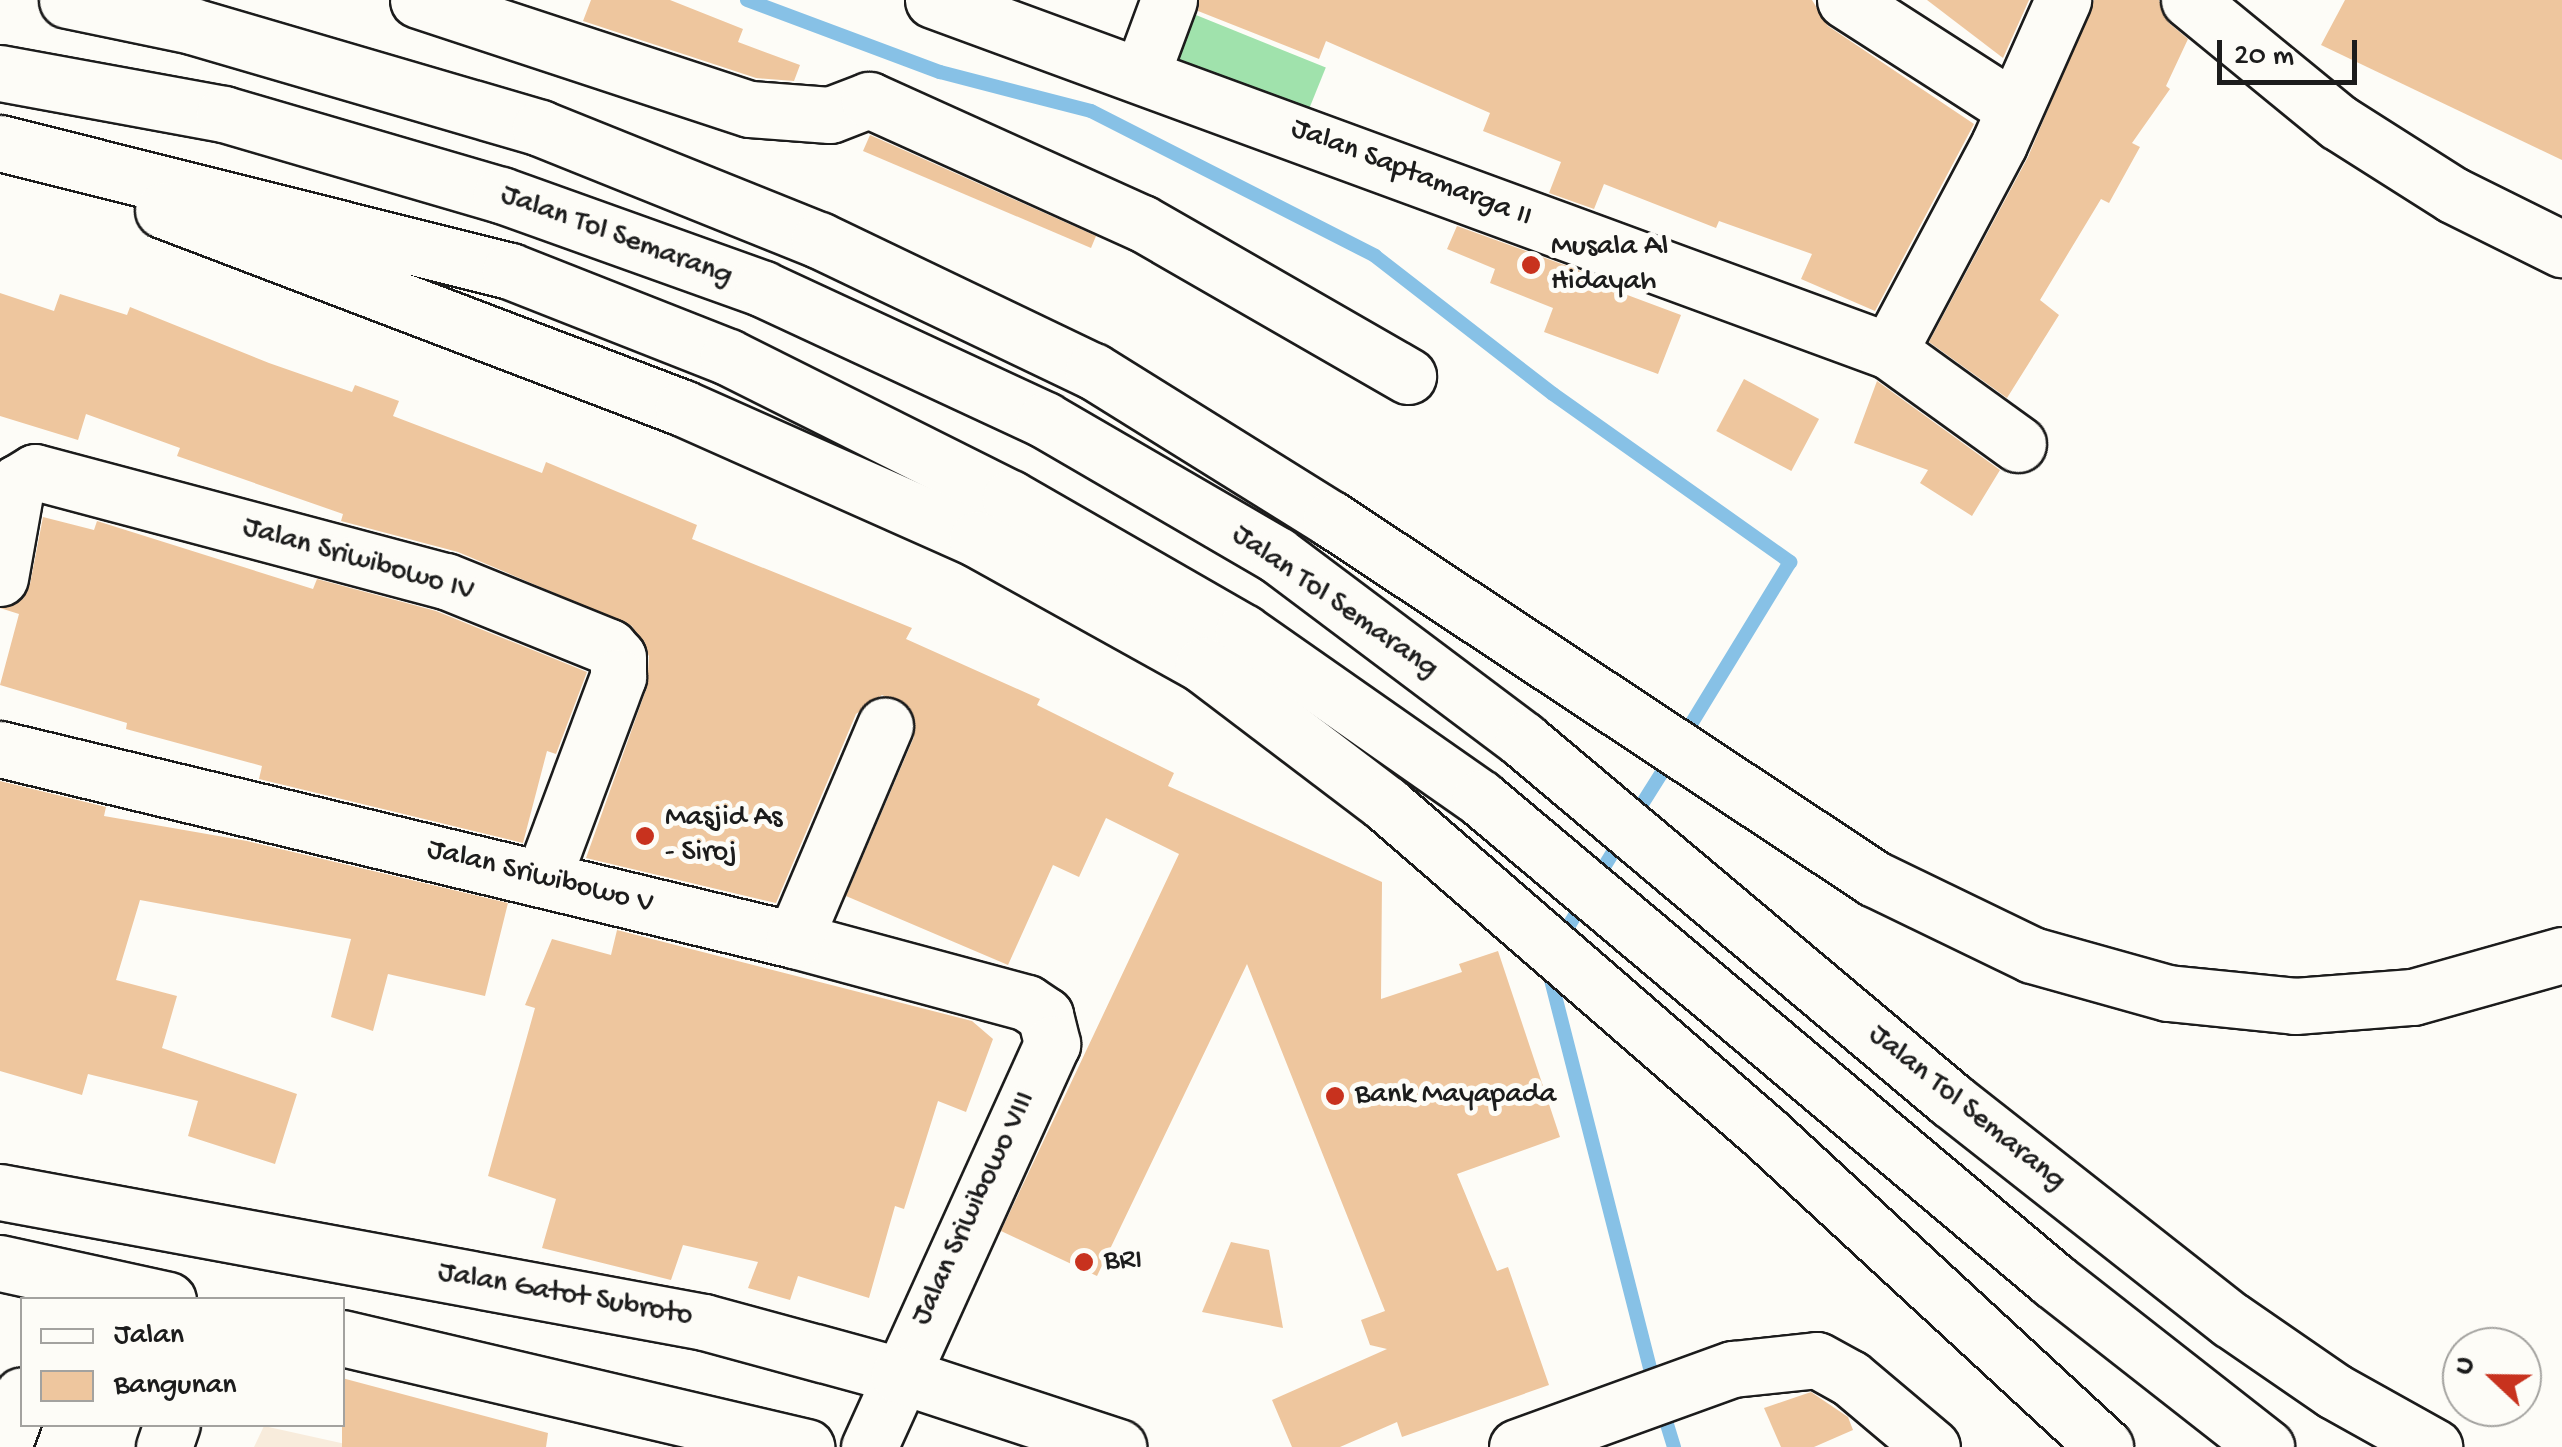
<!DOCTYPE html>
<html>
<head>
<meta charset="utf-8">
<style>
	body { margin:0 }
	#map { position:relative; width:2562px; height:1447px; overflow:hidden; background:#fdfcf7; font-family:"Gochi Hand",sans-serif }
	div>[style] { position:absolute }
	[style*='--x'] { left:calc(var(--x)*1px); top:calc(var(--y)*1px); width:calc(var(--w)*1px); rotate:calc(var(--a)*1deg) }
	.built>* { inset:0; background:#f8ecdc }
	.green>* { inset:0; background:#a0e2ac; transform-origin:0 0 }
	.stream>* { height:14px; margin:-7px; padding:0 7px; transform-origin:7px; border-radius:7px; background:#87c1e6 }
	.building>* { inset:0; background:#eec69e; transform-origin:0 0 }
	.roads { filter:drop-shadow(2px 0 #1c1c1c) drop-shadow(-2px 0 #1c1c1c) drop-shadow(0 2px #1c1c1c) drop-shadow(0 -2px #1c1c1c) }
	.minor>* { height:55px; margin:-27.5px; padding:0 27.5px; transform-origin:27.5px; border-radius:27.5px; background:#fdfcf7 }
	.highway>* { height:55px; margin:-27.5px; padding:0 27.5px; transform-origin:27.5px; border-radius:27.5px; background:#fdfcf7 }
	.dots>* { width:28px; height:28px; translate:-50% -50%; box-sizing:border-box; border:5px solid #fdfcf7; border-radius:50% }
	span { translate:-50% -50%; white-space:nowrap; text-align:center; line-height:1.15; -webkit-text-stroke:10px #fdfcf7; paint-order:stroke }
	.street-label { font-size:30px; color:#1c1c1c }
	.poi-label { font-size:30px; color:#1c1c1c }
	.left { translate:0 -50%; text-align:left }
	.legend { position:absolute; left:20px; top:1297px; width:325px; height:130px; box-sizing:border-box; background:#fdfcf7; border:2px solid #a3a29f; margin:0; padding:12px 18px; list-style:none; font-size:30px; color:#1c1c1c }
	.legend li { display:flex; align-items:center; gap:20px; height:50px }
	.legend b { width:50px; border:2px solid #a3a29f }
	.north { position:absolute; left:2442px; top:1327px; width:100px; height:100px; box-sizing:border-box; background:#fdfcf7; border:2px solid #a3a29f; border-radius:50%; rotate:292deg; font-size:28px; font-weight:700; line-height:40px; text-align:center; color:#1c1c1c }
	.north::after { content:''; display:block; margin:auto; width:35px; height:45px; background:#c8321e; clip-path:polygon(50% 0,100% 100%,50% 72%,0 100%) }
	.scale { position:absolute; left:2217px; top:40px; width:140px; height:45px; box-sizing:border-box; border:5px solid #1c1c1c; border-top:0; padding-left:12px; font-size:30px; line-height:35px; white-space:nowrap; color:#1c1c1c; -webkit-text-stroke:8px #fdfcf7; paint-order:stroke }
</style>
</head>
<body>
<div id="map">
	<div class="built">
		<div style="clip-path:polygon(264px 1426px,359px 1447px,254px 1447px)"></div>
	</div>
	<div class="green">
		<div style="left:1196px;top:15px;width:140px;height:55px;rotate:22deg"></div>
	</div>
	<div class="stream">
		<div style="--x:747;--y:0;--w:206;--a:20.5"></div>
		<div style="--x:940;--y:72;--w:156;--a:14.5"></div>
		<div style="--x:1091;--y:111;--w:319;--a:27"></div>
		<div style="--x:1375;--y:256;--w:225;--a:37.8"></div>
		<div style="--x:1553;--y:394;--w:291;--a:35.3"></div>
		<div style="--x:1790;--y:562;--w:207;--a:121.4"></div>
		<div style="--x:1632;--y:820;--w:73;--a:-57.8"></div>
		<div style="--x:1596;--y:880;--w:48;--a:-58.6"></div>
		<div style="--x:1560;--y:940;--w:48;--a:-58.6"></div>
		<div style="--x:1548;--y:968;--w:433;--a:75.7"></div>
		<div style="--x:1662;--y:1408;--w:41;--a:72.9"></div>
	</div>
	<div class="building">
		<div style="clip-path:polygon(591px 0,670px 0,743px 29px,738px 42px,800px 65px,794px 81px,756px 78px,583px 21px)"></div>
		<div style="clip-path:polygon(1199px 0,1812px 0,1828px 26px,1974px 124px,1875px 311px,1801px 279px,1812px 254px,1719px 221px,1716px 228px,1604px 184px,1594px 209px,1549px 193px,1561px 162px,1483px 131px,1490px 113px,1326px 41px,1319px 59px,1198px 11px)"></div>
		<div style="clip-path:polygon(1927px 0,2029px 0,2003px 58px)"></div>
		<div style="clip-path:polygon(2094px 0,2159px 0,2169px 23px,2188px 39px,2166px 86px,2170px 89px,2132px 143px,2140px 147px,2109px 203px,2101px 199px,2040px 300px,2059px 315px,2007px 398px,1929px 342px,2028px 157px)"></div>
		<div style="clip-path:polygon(2345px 0,2562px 0,2562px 160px,2321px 45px)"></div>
		<div style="clip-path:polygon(870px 135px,1096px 236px,1091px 248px,863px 151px)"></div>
		<div style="clip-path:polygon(1457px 226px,1625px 287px,1622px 293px,1681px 315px,1658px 374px,1544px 332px,1553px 308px,1490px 283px,1495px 269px,1447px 249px)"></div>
		<div style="clip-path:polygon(0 293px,54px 311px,60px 294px,127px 315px,130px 307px,269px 363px,352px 392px,355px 385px,399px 401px,393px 416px,542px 473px,546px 462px,697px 525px,692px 539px,912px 628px,906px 639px,1040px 699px,1037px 705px,1174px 773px,1168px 786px,1382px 882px,1381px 999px,1462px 972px,1459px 964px,1498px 951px,1560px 1137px,1457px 1174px,1497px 1271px,1508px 1267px,1549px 1385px,1402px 1437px,1397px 1422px,1340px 1447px,1292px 1447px,1272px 1400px,1387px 1349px,1370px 1345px,1361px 1320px,1385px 1311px,1247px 964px,1097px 1276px,1001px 1231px,1179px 854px,1106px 818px,1079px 877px,1053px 865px,1008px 965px,846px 896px,914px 737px,910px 708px,882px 695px,856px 714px,776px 903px,586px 858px,647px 687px,649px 656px,632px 626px,458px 552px,341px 521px,343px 514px,177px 456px,180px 448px,86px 414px,78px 440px,0 416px)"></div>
		<div style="left:1744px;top:379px;width:85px;height:59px;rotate:28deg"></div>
		<div style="clip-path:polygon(1877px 381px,2000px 470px,1972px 516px,1920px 483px,1928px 470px,1854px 443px)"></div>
		<div style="clip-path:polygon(43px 517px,94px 530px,97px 521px,313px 589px,317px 579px,436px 611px,587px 672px,556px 754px,547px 751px,523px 843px,259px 779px,262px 766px,126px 729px,127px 723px,0 685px,19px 614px,0 608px,23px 599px,30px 584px)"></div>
		<div style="clip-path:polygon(0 781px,106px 807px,104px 816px,247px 841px,508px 903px,485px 996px,388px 974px,373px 1031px,331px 1017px,351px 939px,140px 900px,116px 980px,177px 996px,162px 1048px,297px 1094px,275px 1164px,188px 1136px,198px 1101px,88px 1074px,82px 1095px,0 1071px)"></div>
		<div style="clip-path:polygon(617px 930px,972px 1021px,993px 1039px,966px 1112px,938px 1101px,904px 1209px,895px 1206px,869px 1298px,798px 1276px,790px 1300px,748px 1288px,758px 1262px,683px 1245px,671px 1280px,542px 1248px,556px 1199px,488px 1176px,535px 1008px,525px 1005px,552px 939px,611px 955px)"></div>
		<div style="clip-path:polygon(1231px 1242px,1269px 1250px,1283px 1328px,1202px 1312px)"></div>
		<div style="clip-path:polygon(342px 1378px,548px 1433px,546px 1447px,342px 1447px)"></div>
		<div style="clip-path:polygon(1811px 1392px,1848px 1417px,1853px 1430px,1814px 1447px,1781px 1447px,1764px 1408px)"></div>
	</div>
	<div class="roads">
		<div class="minor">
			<div style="--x:418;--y:0;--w:349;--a:18.2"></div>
			<div style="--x:750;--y:109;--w:80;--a:4.3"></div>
			<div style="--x:830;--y:115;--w:42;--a:-21"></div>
			<div style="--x:869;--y:100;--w:299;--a:24.3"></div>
			<div style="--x:1142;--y:223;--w:307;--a:29.9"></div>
			<div style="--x:933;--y:0;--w:1018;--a:20.16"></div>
			<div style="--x:1889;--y:351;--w:159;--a:35.8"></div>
			<div style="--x:1845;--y:0;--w:200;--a:32.7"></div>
			<div style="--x:2189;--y:0;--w:193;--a:39.3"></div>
			<div style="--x:2338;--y:122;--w:136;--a:32.4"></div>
			<div style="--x:2453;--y:195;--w:122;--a:26.4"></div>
			<div style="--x:1142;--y:73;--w:78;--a:-69.7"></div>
			<div style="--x:1889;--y:351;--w:234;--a:-62"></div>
			<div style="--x:1999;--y:144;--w:158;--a:-66"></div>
			<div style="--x:0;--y:578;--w:97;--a:-79.9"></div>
			<div style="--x:17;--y:483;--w:21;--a:-31"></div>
			<div style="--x:35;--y:472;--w:425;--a:14.9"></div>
			<div style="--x:446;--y:581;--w:176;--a:22"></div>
			<div style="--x:609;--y:647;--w:13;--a:48"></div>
			<div style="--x:618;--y:657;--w:20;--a:90"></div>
			<div style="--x:618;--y:677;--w:215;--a:110.5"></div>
			<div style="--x:0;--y:749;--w:817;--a:13.53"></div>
			<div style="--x:794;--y:940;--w:241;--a:15.1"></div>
			<div style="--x:1027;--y:1003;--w:22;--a:34"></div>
			<div style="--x:1045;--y:1015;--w:30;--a:76"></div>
			<div style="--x:1052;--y:1044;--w:443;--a:114.4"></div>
			<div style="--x:794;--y:940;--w:233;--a:-67"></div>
			<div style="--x:0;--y:1192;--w:716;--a:10.46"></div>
			<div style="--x:704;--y:1322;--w:202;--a:15.2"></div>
			<div style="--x:899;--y:1375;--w:231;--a:18.2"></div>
			<div style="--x:0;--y:1263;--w:172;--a:12.4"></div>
			<div style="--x:342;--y:1338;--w:477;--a:13.2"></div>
			<div style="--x:3;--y:1447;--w:55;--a:-69.9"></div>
			<div style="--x:164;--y:1447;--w:24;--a:-71"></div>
			<div style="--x:1517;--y:1447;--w:230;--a:-19.9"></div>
			<div style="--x:1733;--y:1369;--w:84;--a:-6.1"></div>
			<div style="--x:1817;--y:1360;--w:38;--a:29"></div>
			<div style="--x:1850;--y:1378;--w:107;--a:40.1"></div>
		</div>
		<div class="highway">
			<div style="--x:67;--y:0;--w:128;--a:11.7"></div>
			<div style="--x:192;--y:26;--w:363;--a:16.3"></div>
			<div style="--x:540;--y:128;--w:301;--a:21.9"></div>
			<div style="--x:819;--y:240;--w:304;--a:25.6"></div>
			<div style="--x:1093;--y:371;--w:280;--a:31.9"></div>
			<div style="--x:1331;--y:519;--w:652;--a:33.5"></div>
			<div style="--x:1875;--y:879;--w:174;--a:25.8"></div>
			<div style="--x:2032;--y:955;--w:141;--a:15.6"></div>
			<div style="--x:2168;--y:993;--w:128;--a:5.8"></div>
			<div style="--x:2295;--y:1006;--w:118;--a:-4.4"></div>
			<div style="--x:2413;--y:997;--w:155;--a:-15.7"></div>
			<div style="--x:0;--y:73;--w:228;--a:10.4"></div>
			<div style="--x:224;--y:114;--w:289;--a:16.3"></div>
			<div style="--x:501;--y:195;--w:278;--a:19.7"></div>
			<div style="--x:763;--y:289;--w:311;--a:24.9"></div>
			<div style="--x:1045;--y:420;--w:268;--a:30.2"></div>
			<div style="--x:1277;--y:555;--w:308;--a:36.9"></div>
			<div style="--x:1523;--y:740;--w:559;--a:40.07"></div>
			<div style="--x:1951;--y:1100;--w:356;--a:38.2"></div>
			<div style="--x:2231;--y:1320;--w:125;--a:34.6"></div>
			<div style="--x:2334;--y:1391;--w:115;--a:29.2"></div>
			<div style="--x:0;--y:143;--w:526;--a:14.09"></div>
			<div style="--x:510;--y:271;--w:234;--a:21.5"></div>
			<div style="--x:728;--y:357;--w:315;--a:26.6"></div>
			<div style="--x:1010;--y:498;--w:269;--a:29.9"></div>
			<div style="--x:1243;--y:632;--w:289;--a:35"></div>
			<div style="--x:1480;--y:798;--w:749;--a:40.07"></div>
			<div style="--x:2053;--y:1280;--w:271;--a:38.1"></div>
			<div style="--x:163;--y:210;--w:556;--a:20.85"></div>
			<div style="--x:683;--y:408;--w:322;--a:24"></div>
			<div style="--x:977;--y:539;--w:259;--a:29.1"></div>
			<div style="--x:1203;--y:665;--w:230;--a:37.2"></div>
			<div style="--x:1386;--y:804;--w:500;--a:40.95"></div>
			<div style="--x:1764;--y:1132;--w:464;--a:42.7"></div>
		</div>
	</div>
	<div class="dots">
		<div style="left:1531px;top:265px;background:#c8321e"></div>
		<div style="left:645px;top:836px;background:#c8321e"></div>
		<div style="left:1335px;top:1096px;background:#c8321e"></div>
		<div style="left:1084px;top:1262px;background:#c8321e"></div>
	</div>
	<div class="street-label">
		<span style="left:1411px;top:174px;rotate:21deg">Jalan Saptamarga II</span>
		<span style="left:616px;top:237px;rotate:20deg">Jalan Tol Semarang</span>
		<span style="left:358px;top:561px;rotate:16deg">Jalan Sriwibowo IV</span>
		<span style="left:1334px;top:603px;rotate:35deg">Jalan Tol Semarang</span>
		<span style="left:540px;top:878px;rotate:14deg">Jalan Sriwibowo V</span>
		<span style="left:1966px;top:1109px;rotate:39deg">Jalan Tol Semarang</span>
		<span style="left:975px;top:1209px;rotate:-65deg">Jalan Sriwibowo VIII</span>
		<span style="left:565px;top:1296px;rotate:10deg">Jalan Gatot Subroto</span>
	</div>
	<div class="poi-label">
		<span class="left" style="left:1551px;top:265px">Musala Al<br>Hidayah</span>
		<span class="left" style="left:665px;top:836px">Masjid As<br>- Siroj</span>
		<span class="left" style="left:1355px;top:1096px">Bank Mayapada</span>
		<span class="left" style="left:1104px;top:1262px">BRI</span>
	</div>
	<ul class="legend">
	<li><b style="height:12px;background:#fdfcf7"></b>Jalan</li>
	<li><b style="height:28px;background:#eec69e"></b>Bangunan</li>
	</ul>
	<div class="north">U</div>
	<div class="scale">20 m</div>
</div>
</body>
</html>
